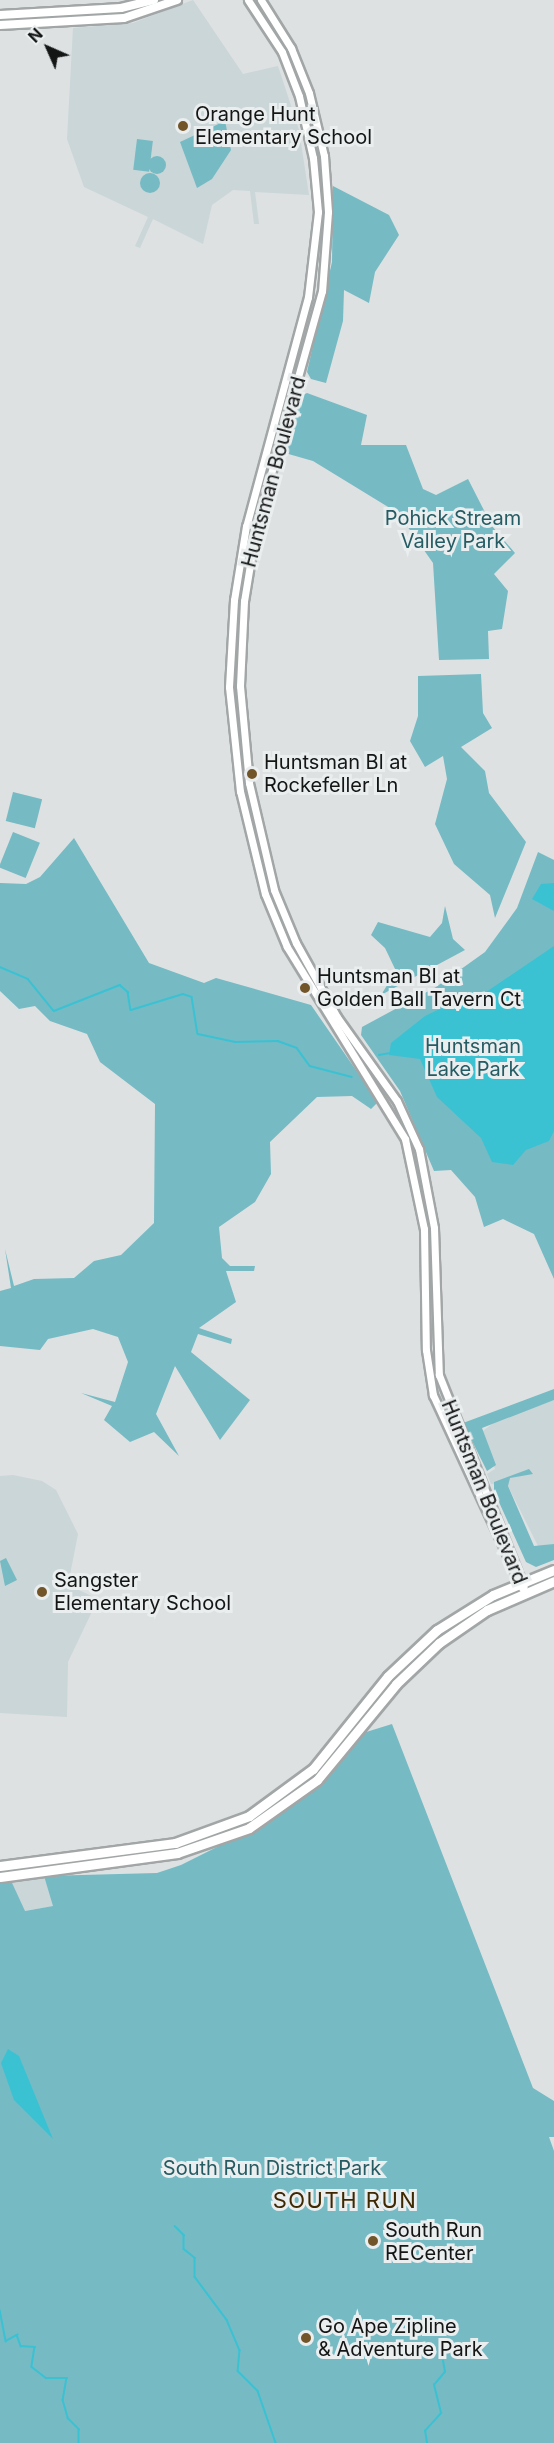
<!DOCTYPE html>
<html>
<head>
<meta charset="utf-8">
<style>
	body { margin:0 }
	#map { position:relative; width:554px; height:2443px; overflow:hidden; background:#dde1e2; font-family:Inter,sans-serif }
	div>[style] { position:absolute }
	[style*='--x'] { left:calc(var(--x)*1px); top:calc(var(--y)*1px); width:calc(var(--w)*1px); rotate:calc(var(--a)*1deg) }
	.built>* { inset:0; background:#cad6d8 }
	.green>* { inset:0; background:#76bac4; transform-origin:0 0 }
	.round { border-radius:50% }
	.water>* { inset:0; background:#3ac2d3 }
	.stream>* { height:1.5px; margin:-0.75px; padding:0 0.75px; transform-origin:0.75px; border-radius:0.75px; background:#3ac2d3 }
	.roads { filter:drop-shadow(2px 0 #a2a6a6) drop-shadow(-2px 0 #a2a6a6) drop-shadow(0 2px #a2a6a6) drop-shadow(0 -2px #a2a6a6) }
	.minor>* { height:7px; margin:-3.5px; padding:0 3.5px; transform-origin:3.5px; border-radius:3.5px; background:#fff }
	.major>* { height:8px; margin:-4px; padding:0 4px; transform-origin:4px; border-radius:4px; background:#fff }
	.highway>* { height:9px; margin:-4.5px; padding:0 4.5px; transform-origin:4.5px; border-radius:4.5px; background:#fff }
	.dots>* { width:16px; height:16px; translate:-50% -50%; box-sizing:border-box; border:3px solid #eaeeef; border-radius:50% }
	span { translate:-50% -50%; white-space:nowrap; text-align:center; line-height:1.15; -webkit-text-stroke:6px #eaeeef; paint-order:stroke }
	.poi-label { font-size:20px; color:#141515 }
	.left { translate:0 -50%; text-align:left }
	.street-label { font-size:20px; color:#141515 }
	.park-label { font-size:20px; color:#255c63 }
	.quarter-label { font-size:22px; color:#3e2802; letter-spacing:1.5px }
	.north { position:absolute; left:18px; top:18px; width:60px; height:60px; -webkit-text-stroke:4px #eaeeef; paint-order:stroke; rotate:315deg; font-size:16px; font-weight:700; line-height:24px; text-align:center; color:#141515 }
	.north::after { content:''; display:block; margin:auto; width:21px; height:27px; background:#141515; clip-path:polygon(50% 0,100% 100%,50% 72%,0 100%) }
</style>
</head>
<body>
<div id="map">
	<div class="built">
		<div style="clip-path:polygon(193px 0,243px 74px,278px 66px,299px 130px,309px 195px,255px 192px,259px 224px,254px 224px,250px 191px,233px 190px,212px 205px,203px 244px,153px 219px,140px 248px,135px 246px,148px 217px,84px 187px,67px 139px,73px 28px,133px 23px)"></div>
		<div style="clip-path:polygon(554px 1400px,554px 1544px,539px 1548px,508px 1486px,491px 1484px,487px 1474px,495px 1469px,480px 1433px,499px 1419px)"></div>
		<div style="clip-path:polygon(13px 1475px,42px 1481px,56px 1490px,78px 1534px,68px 1585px,98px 1599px,68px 1662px,67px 1717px,0 1713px,0 1476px)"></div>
		<div style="clip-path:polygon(44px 1876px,54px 1906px,24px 1911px,10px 1879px)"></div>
	</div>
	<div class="green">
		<div style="clip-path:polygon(225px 121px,231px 150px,212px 179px,197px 188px,180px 142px)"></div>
		<div style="left:137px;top:139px;width:16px;height:31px;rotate:7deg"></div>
		<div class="round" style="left:148px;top:156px;width:18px;height:18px"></div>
		<div class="round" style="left:140px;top:173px;width:20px;height:20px"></div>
		<div style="clip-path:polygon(333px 186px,389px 215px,399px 235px,375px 272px,369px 303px,344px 290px,343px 321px,326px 383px,311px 379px,307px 372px,332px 262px)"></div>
		<div style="clip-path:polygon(307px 393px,367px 415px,361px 445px,406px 445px,423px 489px,436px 495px,468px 479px,492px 526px,515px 553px,494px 574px,508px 591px,502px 629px,488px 631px,489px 659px,439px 660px,433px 563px,398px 513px,313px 461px,285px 453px,299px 397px)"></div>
		<div style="clip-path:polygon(481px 674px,483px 713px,492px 728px,461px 747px,485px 771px,489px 793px,526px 842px,495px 918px,490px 895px,454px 864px,435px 824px,447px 779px,443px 756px,425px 767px,410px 741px,418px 716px,418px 676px)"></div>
		<div style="left:13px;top:792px;width:30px;height:30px;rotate:14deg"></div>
		<div style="left:13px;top:832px;width:29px;height:38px;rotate:22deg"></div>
		<div style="clip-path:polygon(74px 838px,149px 963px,204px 983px,216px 978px,311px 1005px,378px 1102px,371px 1109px,352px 1096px,317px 1097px,270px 1142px,271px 1174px,255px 1202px,219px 1227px,222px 1258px,230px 1266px,255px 1266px,254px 1271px,226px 1271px,236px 1302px,199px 1328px,232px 1339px,231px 1344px,198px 1334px,191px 1352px,250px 1400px,220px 1440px,175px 1366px,156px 1414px,179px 1456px,154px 1432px,130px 1442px,104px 1420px,112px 1406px,81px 1393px,115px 1402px,128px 1362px,118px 1337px,93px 1329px,48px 1339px,40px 1350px,0 1346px,0 1291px,11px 1288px,5px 1249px,14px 1286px,34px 1279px,74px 1278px,94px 1261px,121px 1255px,154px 1223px,155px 1104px,100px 1062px,87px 1034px,50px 1021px,35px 1006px,19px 1009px,0 991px,0 883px,26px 884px,40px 877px)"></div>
		<div style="clip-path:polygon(538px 852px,554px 860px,554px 1279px,534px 1234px,503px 1219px,484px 1227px,475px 1197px,451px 1170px,434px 1171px,400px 1091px,361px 1035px,362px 1027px,436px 987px,485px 952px,517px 908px)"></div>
		<div style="clip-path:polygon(445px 906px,453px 939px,465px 950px,381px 995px,396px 971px,385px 948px,371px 935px,378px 922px,430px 937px,442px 923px)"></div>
		<div style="clip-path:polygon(554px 1389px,554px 1400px,482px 1428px,496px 1465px,487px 1471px,463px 1423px)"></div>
		<div style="clip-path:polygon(529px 1469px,533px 1474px,510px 1478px,508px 1486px,534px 1546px,554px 1544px,554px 1560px,536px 1567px,526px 1562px,494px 1491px,494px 1482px)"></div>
		<div style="clip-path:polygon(6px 1558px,17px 1580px,5px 1586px,0 1561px)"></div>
		<div style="clip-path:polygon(392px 1724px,533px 2088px,554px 2101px,554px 2137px,549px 2137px,554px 2151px,554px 2443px,0 2443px,0 1872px,7px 1872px,25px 1911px,53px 1906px,44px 1876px,157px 1873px,181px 1865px,275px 1818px,343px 1759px,363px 1733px)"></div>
	</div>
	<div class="water">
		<div style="clip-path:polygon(554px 883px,554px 911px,532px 899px,541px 884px)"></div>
		<div style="clip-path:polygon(554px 946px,554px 1131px,549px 1141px,526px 1150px,513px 1165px,492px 1162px,481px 1138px,437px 1097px,420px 1059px,389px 1055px,391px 1043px,425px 1016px,448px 1005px,447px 997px,467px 1005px)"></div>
		<div style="clip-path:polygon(8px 2049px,19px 2056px,53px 2139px,14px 2100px,1px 2063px)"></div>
	</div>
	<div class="stream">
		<div style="--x:0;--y:967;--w:30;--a:23"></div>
		<div style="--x:28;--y:979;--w:41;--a:50.9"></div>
		<div style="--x:54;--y:1011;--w:71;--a:-21.5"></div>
		<div style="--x:120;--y:985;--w:11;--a:41"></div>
		<div style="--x:128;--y:992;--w:18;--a:81"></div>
		<div style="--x:131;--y:1010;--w:54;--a:-17.1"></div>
		<div style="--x:183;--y:994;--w:9;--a:18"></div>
		<div style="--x:192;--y:997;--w:37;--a:81"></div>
		<div style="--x:198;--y:1034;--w:38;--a:12"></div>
		<div style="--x:235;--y:1042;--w:43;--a:-1.3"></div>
		<div style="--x:278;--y:1041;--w:20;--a:20"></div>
		<div style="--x:297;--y:1048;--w:22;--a:54"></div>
		<div style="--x:310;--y:1066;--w:43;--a:14.7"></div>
		<div style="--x:379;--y:1055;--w:11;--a:-10"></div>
		<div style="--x:175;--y:2226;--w:13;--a:45"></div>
		<div style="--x:184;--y:2235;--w:14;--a:90"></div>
		<div style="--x:184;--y:2249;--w:14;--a:39"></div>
		<div style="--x:195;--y:2258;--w:19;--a:90"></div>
		<div style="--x:195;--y:2277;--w:54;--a:53.3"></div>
		<div style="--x:227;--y:2320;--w:33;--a:67"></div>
		<div style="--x:240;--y:2350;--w:21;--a:95"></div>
		<div style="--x:238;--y:2371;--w:28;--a:45"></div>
		<div style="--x:258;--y:2391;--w:55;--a:70.9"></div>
		<div style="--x:0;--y:2310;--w:32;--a:79"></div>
		<div style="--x:6;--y:2341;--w:13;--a:-29"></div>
		<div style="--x:17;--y:2335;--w:12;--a:70"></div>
		<div style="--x:21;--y:2346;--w:14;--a:4"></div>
		<div style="--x:35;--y:2347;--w:20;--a:99"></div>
		<div style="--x:32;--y:2367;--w:18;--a:38"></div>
		<div style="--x:46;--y:2378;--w:21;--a:0"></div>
		<div style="--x:67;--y:2378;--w:22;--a:100"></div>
		<div style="--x:63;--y:2400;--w:19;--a:74"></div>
		<div style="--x:68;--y:2418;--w:16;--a:45"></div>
		<div style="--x:79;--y:2429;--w:14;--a:90"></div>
		<div style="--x:427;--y:2443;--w:12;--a:-99"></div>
		<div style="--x:425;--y:2431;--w:24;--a:-48"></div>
		<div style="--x:441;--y:2413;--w:29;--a:-104"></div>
		<div style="--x:434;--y:2385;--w:17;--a:-50"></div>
		<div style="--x:445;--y:2372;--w:11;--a:-100"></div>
	</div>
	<div class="roads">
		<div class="minor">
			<div style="--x:248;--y:0;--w:62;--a:56.8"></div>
			<div style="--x:282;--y:52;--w:47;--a:68.9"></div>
			<div style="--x:299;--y:96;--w:64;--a:77.3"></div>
			<div style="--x:313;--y:158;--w:54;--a:84.7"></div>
			<div style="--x:318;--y:212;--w:86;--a:96.7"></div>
			<div style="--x:308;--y:297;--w:237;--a:105.1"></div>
			<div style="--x:246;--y:526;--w:75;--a:99.2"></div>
			<div style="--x:234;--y:600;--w:87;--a:93.3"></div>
			<div style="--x:229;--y:687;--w:105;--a:84"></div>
			<div style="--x:240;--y:791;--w:106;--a:76.4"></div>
			<div style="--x:265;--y:894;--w:57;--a:67.5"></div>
			<div style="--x:287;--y:947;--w:225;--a:58.4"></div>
			<div style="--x:405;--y:1139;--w:92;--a:78.1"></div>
			<div style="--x:424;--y:1229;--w:121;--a:89.1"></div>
			<div style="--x:426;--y:1350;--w:46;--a:81.2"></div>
			<div style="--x:433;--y:1395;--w:213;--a:65.2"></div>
			<div style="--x:261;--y:0;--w:57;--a:58"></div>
			<div style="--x:291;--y:48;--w:48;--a:68.2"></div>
			<div style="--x:309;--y:93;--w:65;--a:76.6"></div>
			<div style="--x:324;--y:156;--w:56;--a:85.9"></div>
			<div style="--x:328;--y:212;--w:79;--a:94.3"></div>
			<div style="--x:322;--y:291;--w:246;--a:105.6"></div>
			<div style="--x:256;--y:528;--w:74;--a:99.3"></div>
			<div style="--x:244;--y:601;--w:85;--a:92.7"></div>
			<div style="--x:240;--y:686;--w:97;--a:84.7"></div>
			<div style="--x:249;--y:783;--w:110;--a:76.8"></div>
			<div style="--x:274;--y:890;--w:57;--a:67.5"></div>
			<div style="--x:296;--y:943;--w:85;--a:61"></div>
			<div style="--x:337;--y:1017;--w:103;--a:54.5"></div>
			<div style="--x:397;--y:1101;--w:53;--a:65.4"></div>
			<div style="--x:419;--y:1149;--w:80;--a:79.2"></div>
			<div style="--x:434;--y:1228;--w:147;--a:88.1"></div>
			<div style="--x:439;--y:1375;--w:228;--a:68.2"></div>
		</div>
		<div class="major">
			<div style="--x:0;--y:15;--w:121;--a:-3.3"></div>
			<div style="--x:121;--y:8;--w:34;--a:-14"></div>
			<div style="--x:0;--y:25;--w:124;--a:-3.2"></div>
			<div style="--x:124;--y:18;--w:56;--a:-18.8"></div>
		</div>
		<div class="highway">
			<div style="--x:0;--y:1866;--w:177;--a:-7.5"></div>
			<div style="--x:175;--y:1843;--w:79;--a:-20"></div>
			<div style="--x:249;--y:1816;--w:79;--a:-36.3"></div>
			<div style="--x:313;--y:1769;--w:119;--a:-51.1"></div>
			<div style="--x:388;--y:1676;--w:67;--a:-43.2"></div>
			<div style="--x:437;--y:1630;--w:66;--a:-32"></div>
			<div style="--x:493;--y:1595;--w:66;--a:-22.3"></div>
			<div style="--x:0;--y:1877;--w:179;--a:-7.7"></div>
			<div style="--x:177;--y:1853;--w:76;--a:-19.1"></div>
			<div style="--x:249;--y:1828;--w:83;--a:-35.2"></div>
			<div style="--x:317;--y:1780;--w:124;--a:-50.5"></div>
			<div style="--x:396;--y:1684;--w:59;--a:-43.6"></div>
			<div style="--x:439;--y:1643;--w:58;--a:-34.5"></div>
			<div style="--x:487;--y:1610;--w:73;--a:-23.4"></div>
		</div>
	</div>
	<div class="dots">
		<div style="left:183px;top:126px;background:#725529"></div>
		<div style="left:252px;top:774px;background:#725529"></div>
		<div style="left:305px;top:988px;background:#725529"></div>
		<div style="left:42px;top:1592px;background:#725529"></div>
		<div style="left:373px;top:2241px;background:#725529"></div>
		<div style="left:306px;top:2338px;background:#725529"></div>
	</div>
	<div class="poi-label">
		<span class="left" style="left:195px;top:126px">Orange Hunt<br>Elementary School</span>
		<span class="left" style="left:264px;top:774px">Huntsman Bl at<br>Rockefeller Ln</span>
		<span class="left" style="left:317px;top:988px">Huntsman Bl at<br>Golden Ball Tavern Ct</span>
		<span class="left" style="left:54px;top:1592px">Sangster<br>Elementary School</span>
		<span class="left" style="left:385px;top:2242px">South Run<br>RECenter</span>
		<span class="left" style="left:318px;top:2338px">Go Ape Zipline<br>&amp; Adventure Park</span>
	</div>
	<div class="street-label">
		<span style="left:274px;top:472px;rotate:-75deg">Huntsman Boulevard</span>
		<span style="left:484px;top:1492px;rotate:68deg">Huntsman Boulevard</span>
	</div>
	<div class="park-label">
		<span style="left:453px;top:530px">Pohick Stream<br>Valley Park</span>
		<span style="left:473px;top:1058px">Huntsman<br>Lake Park</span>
		<span style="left:272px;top:2168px">South Run District Park</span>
	</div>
	<div class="quarter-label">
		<span style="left:345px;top:2201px">SOUTH RUN</span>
	</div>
	<div class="north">N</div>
</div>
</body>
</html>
